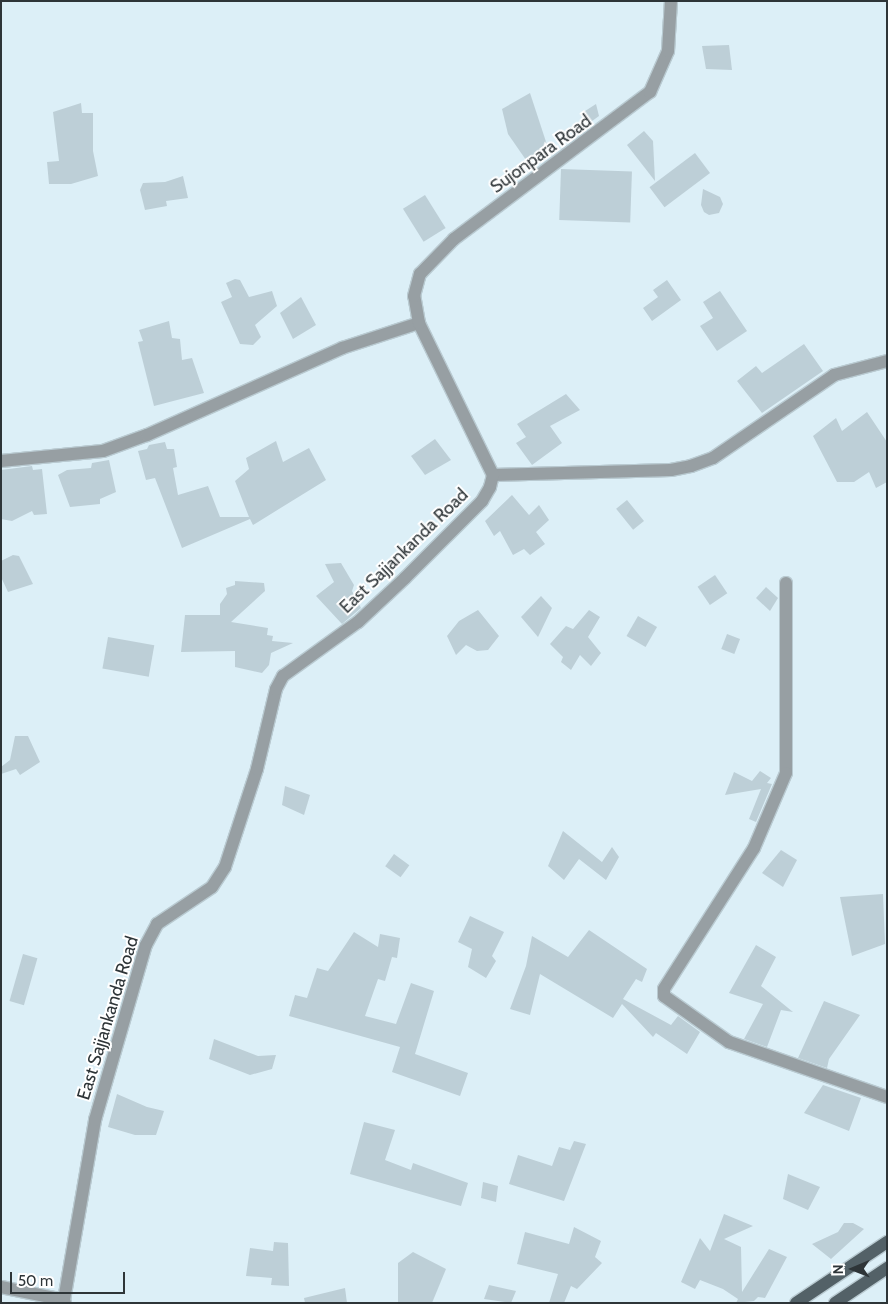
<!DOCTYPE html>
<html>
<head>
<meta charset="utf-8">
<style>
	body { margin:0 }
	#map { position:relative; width:888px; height:1304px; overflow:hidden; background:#dceff7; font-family:Cabin,sans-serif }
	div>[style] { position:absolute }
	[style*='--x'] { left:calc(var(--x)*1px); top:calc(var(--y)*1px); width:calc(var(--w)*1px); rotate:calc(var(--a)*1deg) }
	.building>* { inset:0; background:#bdcfd7; transform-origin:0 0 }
	.roads { filter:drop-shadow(1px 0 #b9cad1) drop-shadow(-1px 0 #b9cad1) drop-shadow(0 1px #b9cad1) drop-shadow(0 -1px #b9cad1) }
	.minor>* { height:12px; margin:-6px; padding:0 6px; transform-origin:6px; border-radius:6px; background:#979fa3 }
	.primary>* { height:12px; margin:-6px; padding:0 6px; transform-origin:6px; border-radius:6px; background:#536167 }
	span { translate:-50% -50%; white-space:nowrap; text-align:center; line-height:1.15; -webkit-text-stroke:4px #fff; paint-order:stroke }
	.street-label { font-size:18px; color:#2e3538 }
	.frame { position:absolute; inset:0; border:2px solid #2e3538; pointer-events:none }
	.north { position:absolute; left:828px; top:1244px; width:50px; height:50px; -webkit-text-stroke:4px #fff; paint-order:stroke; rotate:269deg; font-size:14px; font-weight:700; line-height:20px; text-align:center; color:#2e3538 }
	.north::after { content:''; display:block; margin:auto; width:18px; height:22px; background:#2e3538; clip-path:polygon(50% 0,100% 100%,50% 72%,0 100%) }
	.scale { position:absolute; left:10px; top:1272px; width:115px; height:22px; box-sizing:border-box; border:2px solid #2e3538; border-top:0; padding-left:6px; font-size:15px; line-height:18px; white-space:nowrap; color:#2e3538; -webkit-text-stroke:4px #fff; paint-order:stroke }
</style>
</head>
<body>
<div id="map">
	<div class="building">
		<div style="clip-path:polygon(729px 45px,732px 70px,706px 69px,702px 46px)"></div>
		<div style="clip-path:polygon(530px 93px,550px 154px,526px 160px,508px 134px,502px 109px)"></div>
		<div style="clip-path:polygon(81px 103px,82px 113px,93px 113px,93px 151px,98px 176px,71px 184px,49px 184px,47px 162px,59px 161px,53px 112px)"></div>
		<div style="clip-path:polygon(596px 104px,599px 116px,588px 124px,582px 113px)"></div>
		<div style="clip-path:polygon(644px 131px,653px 141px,655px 181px,627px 145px)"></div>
		<div style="left:695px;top:153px;width:25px;height:57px;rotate:53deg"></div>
		<div style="left:561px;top:169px;width:71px;height:51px;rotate:2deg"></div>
		<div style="clip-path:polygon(183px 176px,188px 198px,166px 201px,167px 206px,145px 210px,140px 190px,143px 183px,165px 182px)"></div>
		<div style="clip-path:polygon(703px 189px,720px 197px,723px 204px,719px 213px,709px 215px,704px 212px,701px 205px)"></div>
		<div style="left:425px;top:195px;width:39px;height:26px;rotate:58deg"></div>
		<div style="clip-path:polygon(235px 279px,240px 280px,249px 297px,272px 291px,277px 306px,255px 325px,261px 337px,253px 345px,240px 344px,221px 302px,232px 297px,226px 283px)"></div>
		<div style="clip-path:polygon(667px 280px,681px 300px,652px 321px,643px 308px,658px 297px,653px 290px)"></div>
		<div style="clip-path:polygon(720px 291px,747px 331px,717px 351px,700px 326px,713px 318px,703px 302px)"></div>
		<div style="clip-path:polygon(301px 297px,316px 325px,293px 339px,280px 313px)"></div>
		<div style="clip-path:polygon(169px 321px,172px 338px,180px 339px,182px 360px,192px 358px,204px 393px,154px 406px,138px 342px,143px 341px,139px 330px)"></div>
		<div style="clip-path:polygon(804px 344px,823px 371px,762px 413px,737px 381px,756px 366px,762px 373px)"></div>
		<div style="clip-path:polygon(566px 394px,580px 410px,550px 426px,562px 443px,532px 465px,516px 443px,526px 437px,517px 424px)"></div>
		<div style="clip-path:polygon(867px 412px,887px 442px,887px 482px,876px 488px,869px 472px,854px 482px,837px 482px,813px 436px,836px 418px,842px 431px)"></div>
		<div style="clip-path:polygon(435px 439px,451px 460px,425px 475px,411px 456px)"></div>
		<div style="clip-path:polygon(276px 441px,283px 462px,309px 448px,326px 480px,253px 525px,250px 519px,182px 548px,155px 478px,146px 480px,138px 451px,147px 449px,149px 445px,165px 442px,167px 449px,174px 449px,177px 467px,173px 468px,178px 495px,208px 486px,220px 517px,249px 517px,235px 481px,249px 469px,246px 458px)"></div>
		<div style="clip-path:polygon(109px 460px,116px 492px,100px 499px,100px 504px,70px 507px,58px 475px,67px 470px,91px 468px,92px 463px)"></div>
		<div style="clip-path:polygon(32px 466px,33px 470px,42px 469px,47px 514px,34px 515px,32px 511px,12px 521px,1px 519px,1px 470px)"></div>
		<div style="clip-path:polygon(512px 495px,529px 515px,539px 505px,549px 520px,536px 532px,545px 544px,530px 555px,524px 549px,513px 555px,500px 531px,494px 536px,485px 521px)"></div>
		<div style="left:627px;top:500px;width:27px;height:14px;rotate:51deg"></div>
		<div style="clip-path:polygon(13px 555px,19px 556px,33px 584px,8px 592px,1px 577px,1px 561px)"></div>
		<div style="clip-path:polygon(341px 563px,354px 585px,352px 591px,361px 608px,342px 624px,316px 596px,334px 582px,325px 564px)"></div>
		<div style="left:715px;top:575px;width:22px;height:21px;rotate:56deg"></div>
		<div style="clip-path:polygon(235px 581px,264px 583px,265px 591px,231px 622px,268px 628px,267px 635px,273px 636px,272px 641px,293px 643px,271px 653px,269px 665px,262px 673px,235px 667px,235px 651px,181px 652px,185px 615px,220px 615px,220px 604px,227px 594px,226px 588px,235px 585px)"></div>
		<div style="clip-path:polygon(766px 587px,778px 598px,770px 611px,756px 598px)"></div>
		<div style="clip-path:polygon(541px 596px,552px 608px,538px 637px,521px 617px)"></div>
		<div style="clip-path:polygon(478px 610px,499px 636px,488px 650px,477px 651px,466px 645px,456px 655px,447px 636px,459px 621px)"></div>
		<div style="clip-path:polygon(589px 610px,600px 617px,588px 637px,601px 653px,591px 666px,580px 655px,571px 670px,561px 662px,563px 657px,550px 644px,566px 626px,573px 629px)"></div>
		<div style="left:638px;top:616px;width:22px;height:23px;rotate:30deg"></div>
		<div style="left:727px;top:634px;width:14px;height:16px;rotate:21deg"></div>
		<div style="left:108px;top:637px;width:47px;height:32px;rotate:10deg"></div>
		<div style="clip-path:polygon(15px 736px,28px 736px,40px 762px,20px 775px,16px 769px,1px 774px,1px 767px,10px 760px)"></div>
		<div style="clip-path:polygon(760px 771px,771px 778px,767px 783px,772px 784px,756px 822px,749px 819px,761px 789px,725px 795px,734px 772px,752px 781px)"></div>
		<div style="clip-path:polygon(285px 786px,310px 795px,304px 815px,282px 805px)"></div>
		<div style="clip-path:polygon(563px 831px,602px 862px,612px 847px,619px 857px,606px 880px,579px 859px,564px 880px,548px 866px)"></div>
		<div style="clip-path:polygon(781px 850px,797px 860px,783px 887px,762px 873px)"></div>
		<div style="left:394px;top:854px;width:19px;height:15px;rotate:36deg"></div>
		<div style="clip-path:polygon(883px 894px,885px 944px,852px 956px,840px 897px)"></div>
		<div style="clip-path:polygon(470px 916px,504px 932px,492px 956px,496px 961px,486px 978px,468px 967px,472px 949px,458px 942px)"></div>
		<div style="clip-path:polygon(589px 930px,647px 969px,642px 982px,636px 979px,623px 999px,671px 1025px,678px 1016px,700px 1032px,687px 1054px,656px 1033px,653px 1037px,622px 1004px,613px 1018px,540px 974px,530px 1015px,510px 1009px,526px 966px,532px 936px,568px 957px)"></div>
		<div style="clip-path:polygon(354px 932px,378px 947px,380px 934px,400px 938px,397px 958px,392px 957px,385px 981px,378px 979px,365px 1016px,396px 1024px,411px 983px,434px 991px,415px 1054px,468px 1073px,460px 1096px,392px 1072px,400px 1047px,289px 1016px,295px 995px,307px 998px,317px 968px,328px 971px)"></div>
		<div style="clip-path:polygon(756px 945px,776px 957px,761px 986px,793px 1012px,781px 1010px,767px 1047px,744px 1039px,763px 1004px,729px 993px)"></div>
		<div style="left:23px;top:954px;width:15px;height:49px;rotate:16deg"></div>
		<div style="clip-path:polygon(824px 1001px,860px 1015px,829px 1059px,827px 1068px,798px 1058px)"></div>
		<div style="clip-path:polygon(214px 1039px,258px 1056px,276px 1055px,272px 1069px,250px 1075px,209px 1059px)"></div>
		<div style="clip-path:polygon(823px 1085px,861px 1098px,849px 1131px,804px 1113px)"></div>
		<div style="clip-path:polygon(117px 1094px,147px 1107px,164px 1111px,156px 1135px,135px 1135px,108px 1127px)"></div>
		<div style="clip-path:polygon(364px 1122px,395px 1130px,385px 1160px,411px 1170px,413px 1163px,468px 1183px,461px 1206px,350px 1174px)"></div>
		<div style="clip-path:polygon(574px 1141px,586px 1144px,564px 1201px,509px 1184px,518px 1155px,552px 1166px,559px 1147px,570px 1150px)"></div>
		<div style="clip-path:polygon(788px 1174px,820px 1187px,808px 1210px,783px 1199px)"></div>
		<div style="clip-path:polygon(483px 1182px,498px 1186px,496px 1202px,481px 1198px)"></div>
		<div style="clip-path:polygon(724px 1214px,753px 1226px,724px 1239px,741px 1247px,742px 1292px,769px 1249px,787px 1257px,765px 1298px,758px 1297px,754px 1301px,736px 1303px,738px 1299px,723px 1289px,700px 1280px,695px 1289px,681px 1282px,700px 1238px,710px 1251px)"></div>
		<div style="clip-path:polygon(844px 1223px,853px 1223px,864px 1229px,831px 1259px,812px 1244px,838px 1232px)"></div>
		<div style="clip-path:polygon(574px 1227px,601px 1241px,595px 1257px,602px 1263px,577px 1289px,571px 1286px,564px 1303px,549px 1303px,558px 1274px,517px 1264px,525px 1232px,569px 1244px)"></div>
		<div style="clip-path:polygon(274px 1242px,288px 1243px,289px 1286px,271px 1285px,272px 1278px,246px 1276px,250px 1248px,273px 1251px)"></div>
		<div style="clip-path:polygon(413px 1252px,446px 1269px,432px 1303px,398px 1303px,398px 1263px)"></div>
		<div style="clip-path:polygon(489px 1285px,516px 1291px,511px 1303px,484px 1299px)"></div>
		<div style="clip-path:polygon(345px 1288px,347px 1303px,305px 1303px,304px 1298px)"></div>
	</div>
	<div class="roads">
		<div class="minor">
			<div style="--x:1;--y:461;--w:102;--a:-5.6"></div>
			<div style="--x:103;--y:451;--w:47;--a:-20"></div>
			<div style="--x:147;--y:435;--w:214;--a:-24"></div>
			<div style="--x:342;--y:348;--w:81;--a:-18"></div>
			<div style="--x:493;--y:475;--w:178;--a:-1.6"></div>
			<div style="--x:671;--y:470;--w:20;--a:-11"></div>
			<div style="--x:691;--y:466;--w:23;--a:-20"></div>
			<div style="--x:713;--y:458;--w:147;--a:-34.4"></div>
			<div style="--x:834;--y:375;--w:55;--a:-14.8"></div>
			<div style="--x:786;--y:583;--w:190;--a:90"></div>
			<div style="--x:786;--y:773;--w:82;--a:113.1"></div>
			<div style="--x:754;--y:848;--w:167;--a:122.6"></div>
			<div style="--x:664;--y:989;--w:7;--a:90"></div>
			<div style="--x:664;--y:996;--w:80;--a:35.3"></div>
			<div style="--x:729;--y:1042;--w:167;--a:19.2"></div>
			<div style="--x:1;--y:1287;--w:64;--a:11.7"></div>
			<div style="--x:64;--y:1300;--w:3;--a:72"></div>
			<div style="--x:64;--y:1300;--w:183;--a:-80.2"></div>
			<div style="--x:95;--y:1120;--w:182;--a:-73.8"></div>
			<div style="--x:146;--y:945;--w:24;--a:-62"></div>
			<div style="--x:157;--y:924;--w:66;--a:-33.9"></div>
			<div style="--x:212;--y:887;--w:24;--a:-57"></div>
			<div style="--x:225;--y:867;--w:103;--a:-71.9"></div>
			<div style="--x:257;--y:769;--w:82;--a:-76.6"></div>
			<div style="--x:276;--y:689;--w:15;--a:-62"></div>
			<div style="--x:283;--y:676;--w:92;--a:-35.8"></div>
			<div style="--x:358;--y:622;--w:64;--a:-43.1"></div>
			<div style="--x:405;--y:578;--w:109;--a:-45"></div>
			<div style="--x:482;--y:501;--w:16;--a:-60"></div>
			<div style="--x:490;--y:487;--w:12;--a:-76"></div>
			<div style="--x:493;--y:475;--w:169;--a:-116"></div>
			<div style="--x:419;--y:323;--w:27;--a:-100"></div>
			<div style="--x:414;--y:296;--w:23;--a:-75"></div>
			<div style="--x:420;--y:274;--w:49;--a:-45.8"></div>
			<div style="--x:454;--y:239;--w:245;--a:-36.9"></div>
			<div style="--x:650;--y:92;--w:45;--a:-66.3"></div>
			<div style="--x:668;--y:51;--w:50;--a:-86.6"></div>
		</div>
		<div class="primary">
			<div style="--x:796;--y:1303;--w:110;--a:-33.8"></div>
			<div style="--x:835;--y:1303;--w:63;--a:-33.9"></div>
		</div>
	</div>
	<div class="street-label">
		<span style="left:541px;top:154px;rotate:-36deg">Sujonpara Road</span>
		<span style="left:404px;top:551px;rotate:-44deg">East Sajjankanda Road</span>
		<span style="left:108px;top:1018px;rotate:-73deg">East Sajjankanda Road</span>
	</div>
	<div class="frame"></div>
	<div class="north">N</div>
	<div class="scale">50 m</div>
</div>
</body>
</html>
